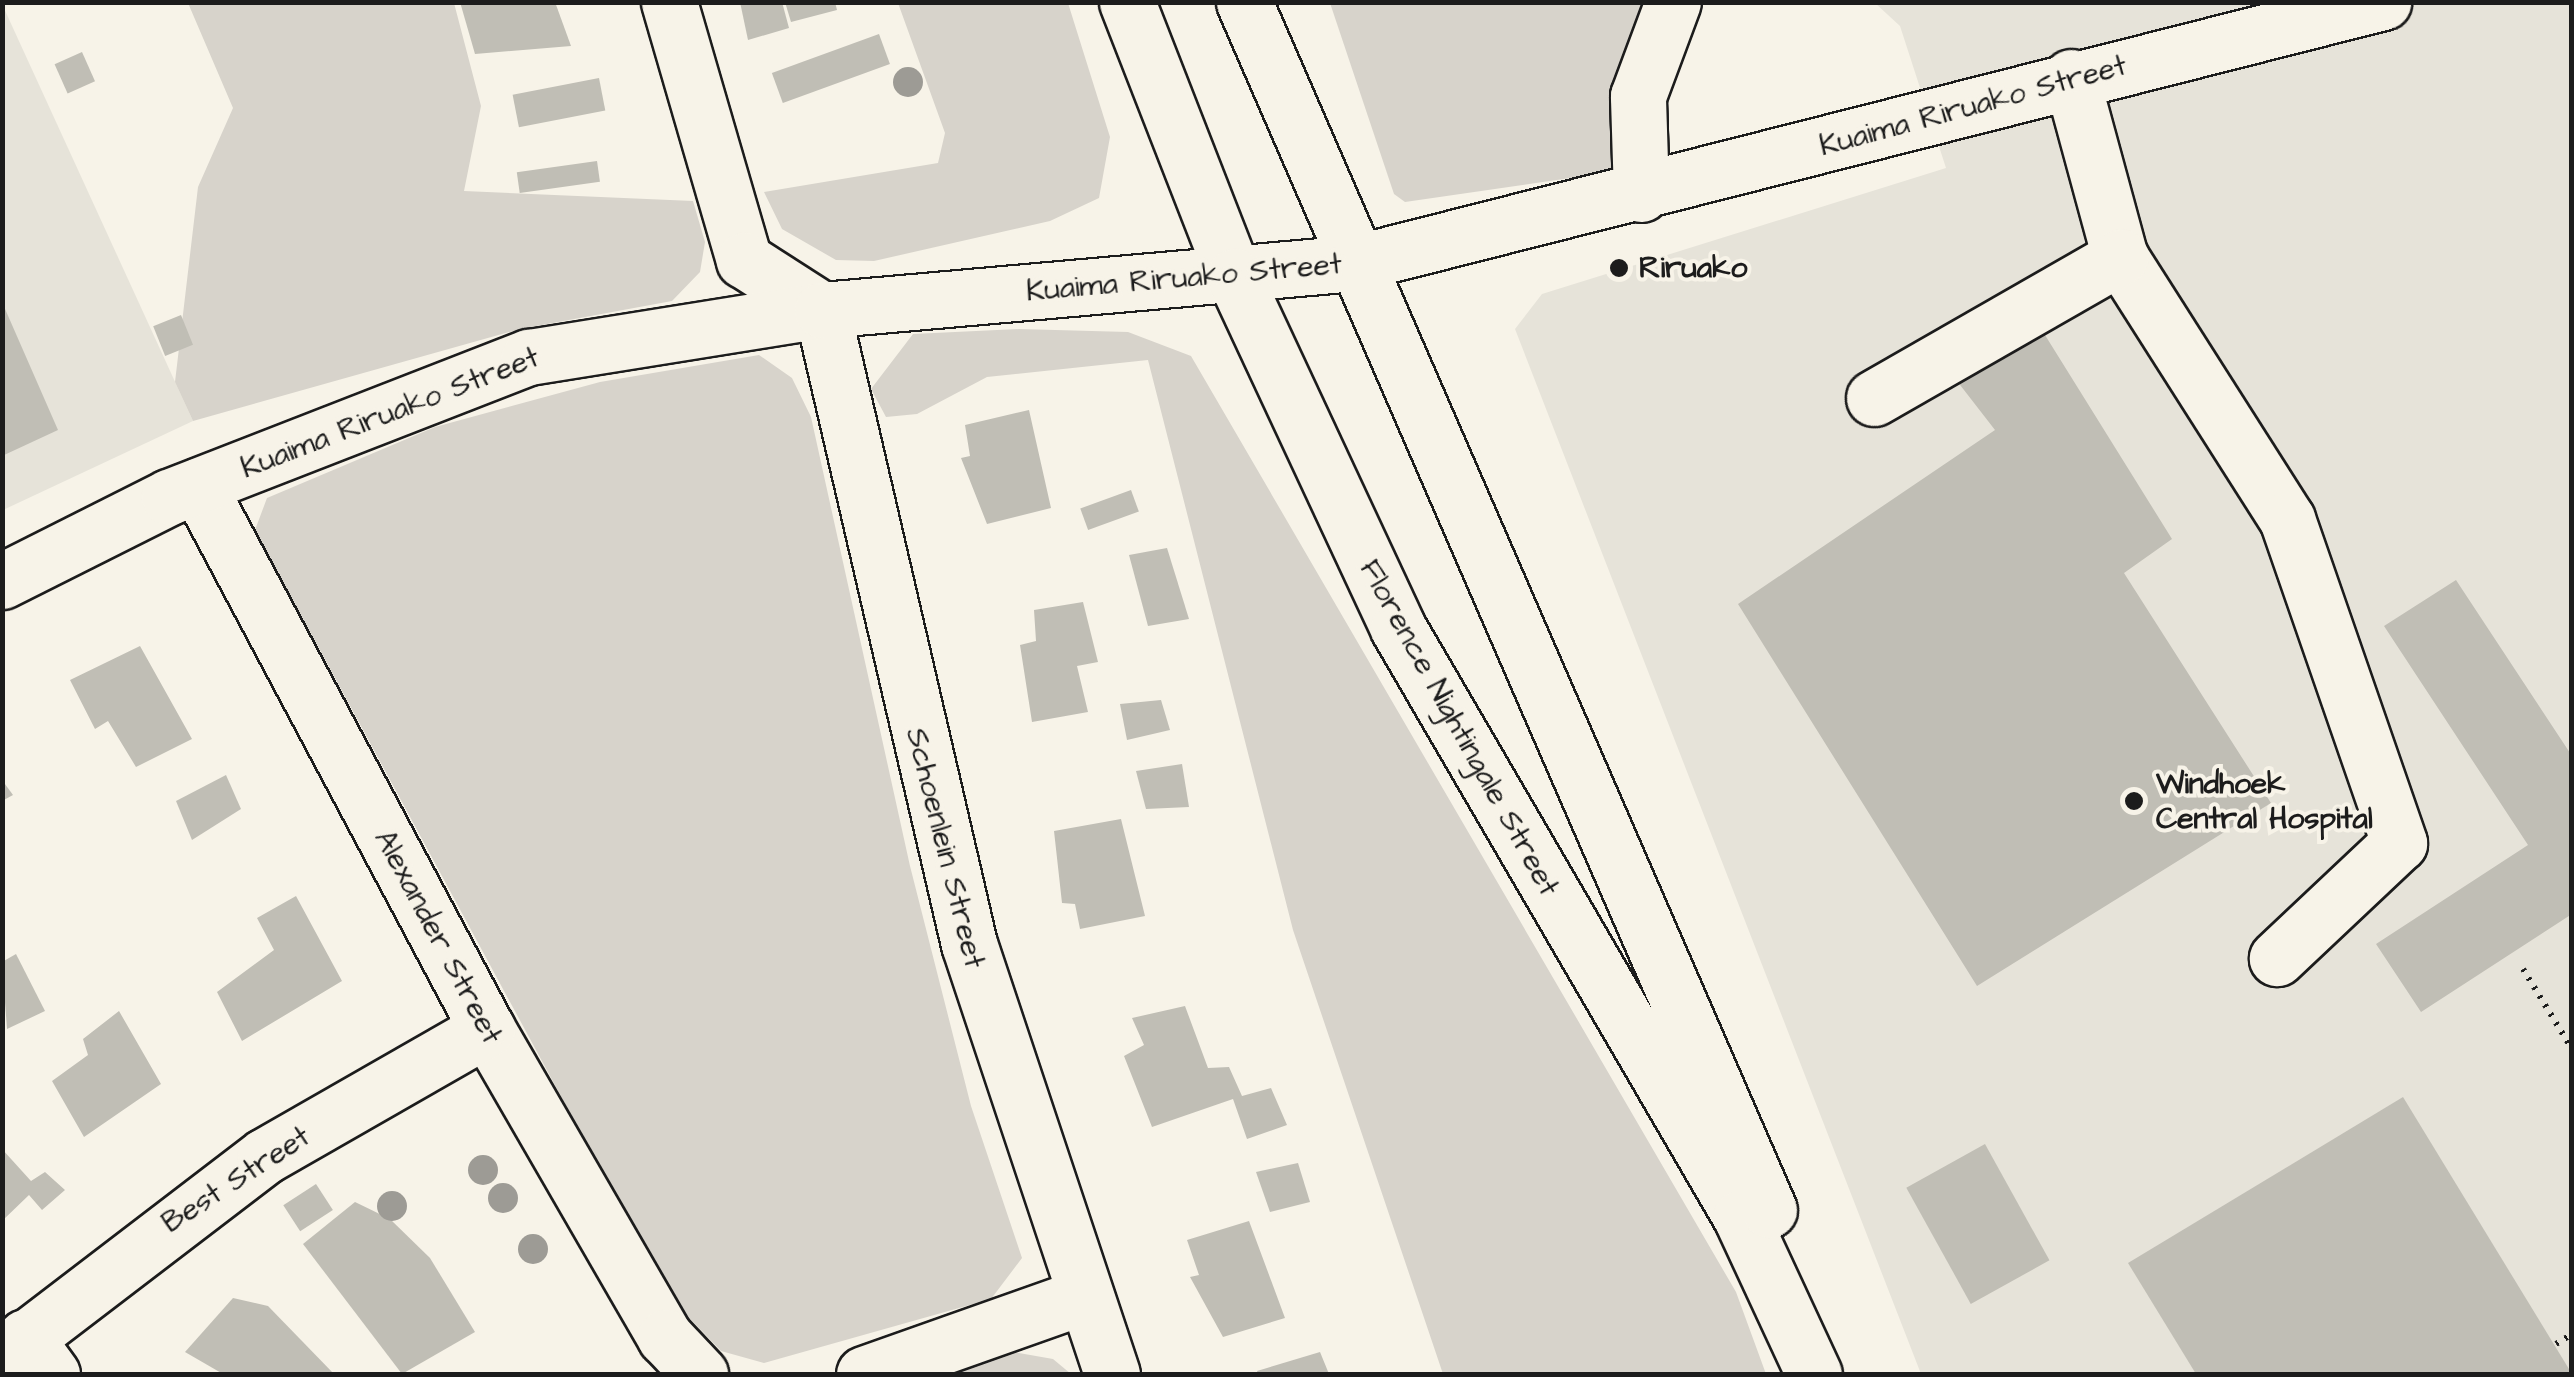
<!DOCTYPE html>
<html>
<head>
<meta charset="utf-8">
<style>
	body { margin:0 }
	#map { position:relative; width:2574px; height:1377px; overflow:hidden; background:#f7f3e8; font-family:"Architects Daughter",sans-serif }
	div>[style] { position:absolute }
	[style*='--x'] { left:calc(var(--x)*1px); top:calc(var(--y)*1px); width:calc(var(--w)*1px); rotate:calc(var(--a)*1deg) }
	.built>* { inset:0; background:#e6e3d9 }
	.green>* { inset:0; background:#d7d3cb }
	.building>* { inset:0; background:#c0beb5; transform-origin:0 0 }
	.path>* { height:6px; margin-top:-3px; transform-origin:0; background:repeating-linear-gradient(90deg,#1c1c1c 0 2.5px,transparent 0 10.5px) }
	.roads { filter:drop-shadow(2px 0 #1c1c1c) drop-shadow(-2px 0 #1c1c1c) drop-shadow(0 2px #1c1c1c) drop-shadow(0 -2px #1c1c1c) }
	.minor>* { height:55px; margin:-27.5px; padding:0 27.5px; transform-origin:27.5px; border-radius:27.5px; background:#f7f3e8 }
	.major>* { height:55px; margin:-27.5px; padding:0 27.5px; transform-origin:27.5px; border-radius:27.5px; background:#f7f3e8 }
	.trees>* { width:30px; height:30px; margin:-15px; border-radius:50%; background:#9d9b95 }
	.dots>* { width:28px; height:28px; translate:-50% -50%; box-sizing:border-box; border:5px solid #f7f3e8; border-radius:50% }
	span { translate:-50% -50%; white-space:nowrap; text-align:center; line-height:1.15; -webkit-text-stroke:8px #f7f3e8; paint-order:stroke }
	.street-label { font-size:30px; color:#1c1c1c }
	.poi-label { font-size:30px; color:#1c1c1c; font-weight:700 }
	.left { translate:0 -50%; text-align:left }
	.frame { position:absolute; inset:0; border:5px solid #1c1c1c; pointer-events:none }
</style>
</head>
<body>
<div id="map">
	<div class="built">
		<div style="clip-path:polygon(1875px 3px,2571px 3px,2571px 1374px,1921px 1374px,1515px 329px,1542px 294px,1946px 168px,1900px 26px)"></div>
		<div style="clip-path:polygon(2px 4px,193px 421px,3px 510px,2px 510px)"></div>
	</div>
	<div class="green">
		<div style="clip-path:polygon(188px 3px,454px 3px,481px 106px,464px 191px,693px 201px,705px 242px,700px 272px,672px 301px,520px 329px,193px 421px,175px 382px,198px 187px,233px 108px)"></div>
		<div style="clip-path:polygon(898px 3px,1068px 3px,1110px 137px,1099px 198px,1050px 221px,874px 261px,836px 260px,782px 229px,764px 192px,938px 163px,945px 133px)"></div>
		<div style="clip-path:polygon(1330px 3px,1651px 3px,1612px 172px,1405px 202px,1394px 194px)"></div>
		<div style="clip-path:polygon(1019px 329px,1128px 332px,1191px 356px,1736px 1292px,1766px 1374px,1443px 1374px,1293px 930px,1148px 360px,987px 377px,917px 414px,886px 417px,871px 389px,913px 334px)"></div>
		<div style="clip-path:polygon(759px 355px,792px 378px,811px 417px,910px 866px,971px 1106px,1022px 1258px,991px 1299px,764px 1363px,721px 1351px,670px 1298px,255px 530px,267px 498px,435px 427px,600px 382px)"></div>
		<div style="clip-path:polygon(1008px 1351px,1053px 1359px,1071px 1374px,955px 1374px)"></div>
	</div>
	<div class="building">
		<div style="clip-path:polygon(460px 2px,555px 2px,571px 46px,475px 54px)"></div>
		<div style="clip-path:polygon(740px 2px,782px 2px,789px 28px,748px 40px)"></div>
		<div style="clip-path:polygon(785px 2px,835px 2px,837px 10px,791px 22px)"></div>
		<div style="left:879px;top:34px;width:32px;height:114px;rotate:70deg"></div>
		<div style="left:82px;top:52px;width:32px;height:30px;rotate:66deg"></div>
		<div style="left:599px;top:78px;width:33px;height:88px;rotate:79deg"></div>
		<div style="left:597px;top:161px;width:21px;height:81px;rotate:82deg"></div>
		<div style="clip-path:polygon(2px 302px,58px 430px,2px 456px)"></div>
		<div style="left:181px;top:315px;width:32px;height:30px;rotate:68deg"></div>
		<div style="clip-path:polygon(2040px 327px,2172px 539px,2124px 573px,2271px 803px,1977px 986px,1738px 604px,1995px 430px,1957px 381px)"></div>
		<div style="clip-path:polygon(1029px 410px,1051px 508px,987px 524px,961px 458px,970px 456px,965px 425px)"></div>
		<div style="left:1131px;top:490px;width:23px;height:54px;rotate:70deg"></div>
		<div style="clip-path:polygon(1167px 548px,1189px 619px,1148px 626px,1129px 555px)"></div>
		<div style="clip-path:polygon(2456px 580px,2572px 756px,2572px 914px,2421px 1012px,2376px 944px,2528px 845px,2384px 626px)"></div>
		<div style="clip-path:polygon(1083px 602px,1098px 662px,1077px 666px,1088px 712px,1032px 722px,1020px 645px,1036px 641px,1034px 610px)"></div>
		<div style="clip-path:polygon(140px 646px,192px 739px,136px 767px,108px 721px,95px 729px,70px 680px)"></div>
		<div style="clip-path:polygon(1161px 700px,1170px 730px,1127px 740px,1120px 704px)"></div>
		<div style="clip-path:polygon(1182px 764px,1189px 807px,1146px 809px,1136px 771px)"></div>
		<div style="clip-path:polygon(226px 775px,241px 809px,192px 840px,176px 801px)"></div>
		<div style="clip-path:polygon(2px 780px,13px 795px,2px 801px)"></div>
		<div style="clip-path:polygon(1121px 819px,1145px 916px,1080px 929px,1075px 904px,1062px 903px,1054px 831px)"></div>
		<div style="clip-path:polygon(296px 896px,342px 981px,242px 1041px,217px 992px,274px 950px,257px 918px)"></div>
		<div style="clip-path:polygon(16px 954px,45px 1011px,7px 1029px,2px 962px)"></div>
		<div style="clip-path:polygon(1185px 1006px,1208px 1068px,1229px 1067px,1242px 1096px,1271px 1088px,1287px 1125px,1247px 1139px,1233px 1099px,1152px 1127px,1124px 1056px,1144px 1045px,1132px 1018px)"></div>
		<div style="clip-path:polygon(119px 1011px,161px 1084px,84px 1137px,52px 1081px,88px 1055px,83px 1039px)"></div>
		<div style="clip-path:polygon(2403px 1097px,2572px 1374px,2196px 1374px,2128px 1263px)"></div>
		<div style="left:1985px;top:1144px;width:133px;height:90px;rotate:61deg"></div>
		<div style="clip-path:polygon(2px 1149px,31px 1181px,45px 1172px,65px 1190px,42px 1210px,29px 1195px,2px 1221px)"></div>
		<div style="clip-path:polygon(1298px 1163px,1310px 1202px,1270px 1212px,1256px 1172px)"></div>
		<div style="left:316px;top:1184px;width:31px;height:39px;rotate:57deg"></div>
		<div style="clip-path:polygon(355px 1202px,390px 1219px,430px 1258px,475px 1332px,402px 1374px,303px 1244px)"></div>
		<div style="clip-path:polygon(1249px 1221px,1285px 1318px,1223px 1337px,1190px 1277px,1199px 1275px,1187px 1240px)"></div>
		<div style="clip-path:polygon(233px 1298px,268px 1306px,334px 1374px,223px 1374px,185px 1352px)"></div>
		<div style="clip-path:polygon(1320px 1352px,1329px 1374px,1258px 1374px,1257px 1371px)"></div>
	</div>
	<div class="path">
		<div style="--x:2523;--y:969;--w:94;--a:58.5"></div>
		<div style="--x:2556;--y:1344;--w:19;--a:-32"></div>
	</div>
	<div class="roads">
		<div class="minor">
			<div style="--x:669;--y:2;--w:269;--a:73.8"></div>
			<div style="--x:744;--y:260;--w:93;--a:32.7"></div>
			<div style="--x:822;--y:310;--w:651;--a:76.95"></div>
			<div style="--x:969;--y:944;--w:453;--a:71.6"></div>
			<div style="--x:2071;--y:77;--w:187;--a:74.8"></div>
			<div style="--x:2120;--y:257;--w:311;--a:57.5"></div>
			<div style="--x:2287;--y:519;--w:343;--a:70.9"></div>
			<div style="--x:2399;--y:843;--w:168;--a:136.7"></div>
			<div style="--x:1641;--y:194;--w:98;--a:-91.8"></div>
			<div style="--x:1638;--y:96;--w:100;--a:-69.6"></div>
			<div style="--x:1874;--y:398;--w:284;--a:-29.8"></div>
			<div style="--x:198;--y:486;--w:615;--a:61.98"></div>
			<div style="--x:487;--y:1029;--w:356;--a:60"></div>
			<div style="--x:665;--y:1337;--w:51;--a:46.6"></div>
			<div style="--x:2;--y:581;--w:187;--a:-26.7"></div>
			<div style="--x:169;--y:497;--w:386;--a:-21.3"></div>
			<div style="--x:529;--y:357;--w:297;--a:-9.1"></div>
			<div style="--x:822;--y:310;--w:535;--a:-5.04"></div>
			<div style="--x:1355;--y:263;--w:1061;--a:-14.25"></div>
			<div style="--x:25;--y:1337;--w:46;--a:53.9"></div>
			<div style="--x:2;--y:1357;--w:331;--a:-37.4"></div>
			<div style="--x:265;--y:1156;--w:256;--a:-29.8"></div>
			<div style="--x:864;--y:1374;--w:233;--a:-19.5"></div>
		</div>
		<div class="major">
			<div style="--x:1127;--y:2;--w:294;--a:68.7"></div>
			<div style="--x:1234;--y:276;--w:388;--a:65"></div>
			<div style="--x:1398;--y:628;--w:682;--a:59.79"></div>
			<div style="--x:1741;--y:1217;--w:173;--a:65.1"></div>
			<div style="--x:1244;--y:2;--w:1317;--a:66.51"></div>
		</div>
	</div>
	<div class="trees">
		<div style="left:908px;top:82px"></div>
		<div style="left:483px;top:1170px"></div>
		<div style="left:503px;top:1198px"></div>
		<div style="left:392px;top:1206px"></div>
		<div style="left:533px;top:1249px"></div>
	</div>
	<div class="dots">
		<div style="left:1619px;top:268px;background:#1c1c1c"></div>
		<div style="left:2134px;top:801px;background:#1c1c1c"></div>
	</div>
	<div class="street-label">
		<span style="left:1973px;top:106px;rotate:-15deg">Kuaima Riruako Street</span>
		<span style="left:1184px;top:278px;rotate:-5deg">Kuaima Riruako Street</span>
		<span style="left:390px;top:413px;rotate:-21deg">Kuaima Riruako Street</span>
		<span style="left:1459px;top:728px;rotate:61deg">Florence Nightingale Street</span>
		<span style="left:945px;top:848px;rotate:76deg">Schoenlein Street</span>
		<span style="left:438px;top:937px;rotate:62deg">Alexander Street</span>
		<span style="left:236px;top:1180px;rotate:-33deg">Best Street</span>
	</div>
	<div class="poi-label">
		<span class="left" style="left:1639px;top:268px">Riruako</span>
		<span class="left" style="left:2156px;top:801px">Windhoek<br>Central Hospital</span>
	</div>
	<div class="frame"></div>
</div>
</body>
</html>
